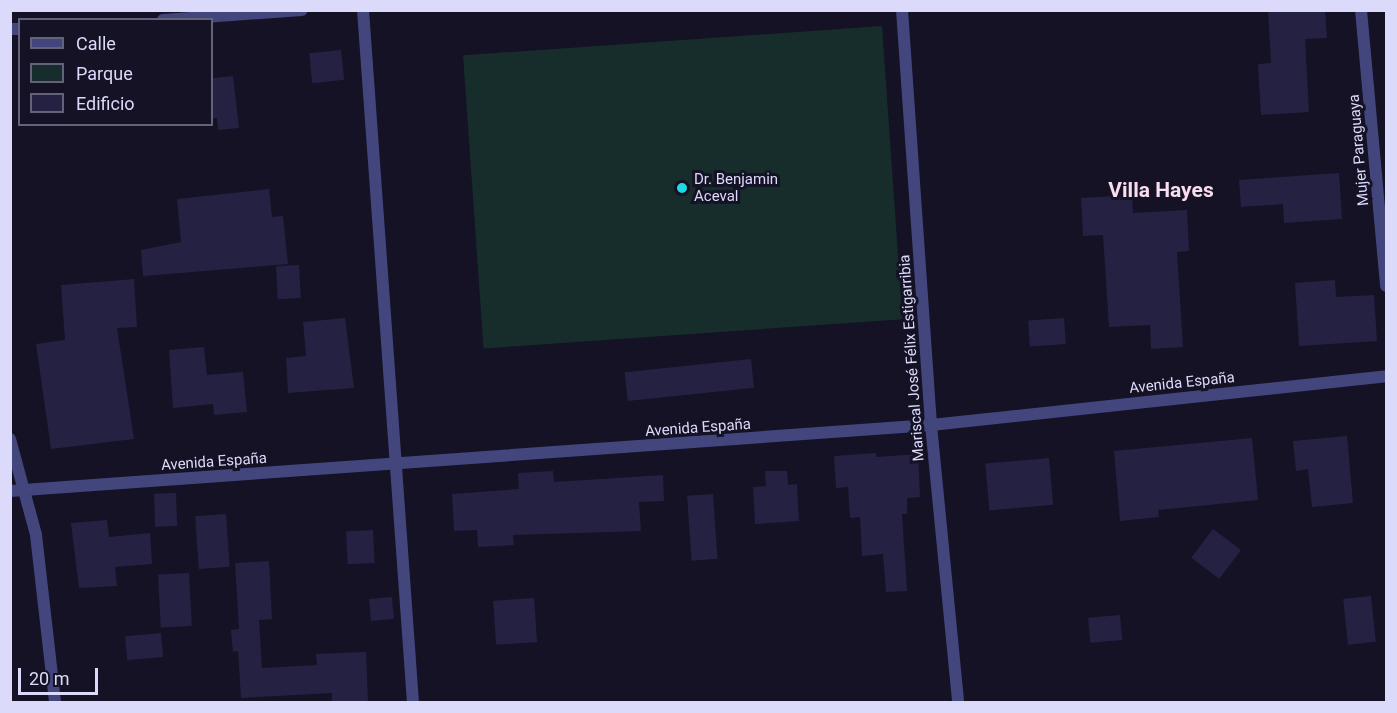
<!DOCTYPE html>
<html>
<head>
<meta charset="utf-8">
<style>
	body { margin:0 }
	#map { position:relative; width:1397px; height:713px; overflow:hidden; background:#141224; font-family:Roboto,sans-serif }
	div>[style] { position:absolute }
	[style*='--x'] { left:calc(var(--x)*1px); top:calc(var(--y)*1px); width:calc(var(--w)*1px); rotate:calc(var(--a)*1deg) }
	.green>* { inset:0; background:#162d2b; transform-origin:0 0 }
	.building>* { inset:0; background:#252143; transform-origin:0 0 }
	.street>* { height:12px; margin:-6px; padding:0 6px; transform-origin:6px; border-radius:6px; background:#43457d }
	.dots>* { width:16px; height:16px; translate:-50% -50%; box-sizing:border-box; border:3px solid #141224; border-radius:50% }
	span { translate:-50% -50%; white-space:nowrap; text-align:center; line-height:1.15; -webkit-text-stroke:6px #141224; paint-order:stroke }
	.street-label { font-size:15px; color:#dcdafa }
	.poi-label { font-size:15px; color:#dcdafa }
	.left { translate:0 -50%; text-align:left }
	.district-label { font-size:21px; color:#fadcf1; font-weight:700 }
	.frame { position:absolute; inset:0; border:12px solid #dcdafa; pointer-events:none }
	.legend { position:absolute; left:18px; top:18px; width:195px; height:108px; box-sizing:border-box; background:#141224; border:2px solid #64627a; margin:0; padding:8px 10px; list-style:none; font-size:18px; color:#dcdafa }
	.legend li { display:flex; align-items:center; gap:12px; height:30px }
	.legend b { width:30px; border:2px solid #64627a }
	.scale { position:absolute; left:18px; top:668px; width:80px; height:27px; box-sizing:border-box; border:3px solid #dcdafa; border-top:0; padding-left:8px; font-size:18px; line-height:21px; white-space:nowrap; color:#dcdafa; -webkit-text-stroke:4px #141224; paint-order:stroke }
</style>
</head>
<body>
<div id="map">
	<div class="green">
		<div style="left:882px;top:26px;width:294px;height:420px;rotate:86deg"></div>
	</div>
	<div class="building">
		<div style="clip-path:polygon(1268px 10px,1325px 10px,1327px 38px,1305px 39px,1309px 112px,1261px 115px,1258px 64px,1271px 63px)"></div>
		<div style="left:341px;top:50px;width:30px;height:32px;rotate:84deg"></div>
		<div style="clip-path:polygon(233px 76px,239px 128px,218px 130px,217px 118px,212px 118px,212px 78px)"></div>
		<div style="clip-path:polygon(1339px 173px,1342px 219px,1284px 223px,1283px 204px,1241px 207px,1239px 180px)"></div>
		<div style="clip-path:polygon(269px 189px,272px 217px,283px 216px,288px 264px,143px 276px,141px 250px,181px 242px,177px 199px)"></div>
		<div style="clip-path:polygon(1132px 195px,1133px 213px,1187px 210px,1189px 251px,1177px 252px,1183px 347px,1151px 349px,1150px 325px,1109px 327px,1103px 235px,1083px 236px,1081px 198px)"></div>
		<div style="left:299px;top:265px;width:33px;height:23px;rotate:87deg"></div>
		<div style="clip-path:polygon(134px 279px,137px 327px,117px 328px,134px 439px,51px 449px,36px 344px,65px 340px,61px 285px)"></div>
		<div style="clip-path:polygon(1335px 280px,1336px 297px,1374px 295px,1377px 341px,1299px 346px,1295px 283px)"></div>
		<div style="clip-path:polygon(345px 318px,354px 388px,288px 393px,286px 358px,306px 356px,303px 322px)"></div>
		<div style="left:1064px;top:318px;width:26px;height:36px;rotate:86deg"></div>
		<div style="clip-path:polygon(204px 347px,207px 375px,243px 372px,247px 412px,214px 415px,213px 404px,173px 408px,169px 350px)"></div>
		<div style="left:751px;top:359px;width:29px;height:127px;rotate:84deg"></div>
		<div style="clip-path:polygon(1347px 436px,1353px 503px,1312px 507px,1308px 469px,1296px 471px,1293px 441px)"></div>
		<div style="clip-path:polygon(1252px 438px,1258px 500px,1158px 510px,1159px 517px,1120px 521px,1114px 451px)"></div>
		<div style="clip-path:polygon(876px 453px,876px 457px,918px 454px,920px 497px,907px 498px,907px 514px,902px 514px,907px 591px,886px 592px,883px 554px,862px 556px,860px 517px,850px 518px,848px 487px,836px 488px,834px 456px)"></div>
		<div style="left:1049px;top:458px;width:47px;height:64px;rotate:85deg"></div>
		<div style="clip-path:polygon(553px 471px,554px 482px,663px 475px,664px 501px,639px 502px,641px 531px,513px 535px,514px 545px,478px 547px,477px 530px,454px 531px,452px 494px,519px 489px,518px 473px)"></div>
		<div style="clip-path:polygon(765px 471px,787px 471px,788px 485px,797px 484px,799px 521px,755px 524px,753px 487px,766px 486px)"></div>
		<div style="left:176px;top:493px;width:33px;height:22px;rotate:88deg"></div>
		<div style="left:713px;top:494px;width:65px;height:26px;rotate:86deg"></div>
		<div style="left:226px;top:514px;width:53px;height:31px;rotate:86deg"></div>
		<div style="clip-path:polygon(107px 520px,109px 537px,150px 533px,152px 564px,115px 567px,117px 586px,79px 588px,71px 523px)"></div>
		<div style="left:1213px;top:529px;width:35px;height:36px;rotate:37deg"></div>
		<div style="left:373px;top:530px;width:33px;height:27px;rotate:87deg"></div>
		<div style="clip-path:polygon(269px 561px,272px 619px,259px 620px,262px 668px,317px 665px,316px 654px,366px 652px,368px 702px,332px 702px,332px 693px,241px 698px,238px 651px,233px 652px,231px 630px,239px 629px,235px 563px)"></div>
		<div style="left:189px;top:573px;width:53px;height:31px;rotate:87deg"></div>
		<div style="left:1371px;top:596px;width:46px;height:28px;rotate:84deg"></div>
		<div style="left:392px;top:597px;width:22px;height:23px;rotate:85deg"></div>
		<div style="left:534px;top:598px;width:44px;height:41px;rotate:86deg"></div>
		<div style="left:1120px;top:615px;width:25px;height:32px;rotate:85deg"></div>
		<div style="left:161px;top:633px;width:24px;height:36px;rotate:85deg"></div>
	</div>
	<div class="street">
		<div style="--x:363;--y:10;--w:694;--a:85.87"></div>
		<div style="--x:902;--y:10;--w:416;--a:86"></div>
		<div style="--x:931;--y:425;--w:278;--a:84.4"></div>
		<div style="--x:1361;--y:10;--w:277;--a:84.8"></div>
		<div style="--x:163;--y:20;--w:139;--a:-4.1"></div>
		<div style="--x:10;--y:29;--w:10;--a:0"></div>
		<div style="--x:10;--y:439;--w:99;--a:74.8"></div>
		<div style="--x:36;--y:535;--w:168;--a:83.5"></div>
		<div style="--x:10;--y:491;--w:923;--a:-4.1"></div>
		<div style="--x:931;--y:425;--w:458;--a:-6.1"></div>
	</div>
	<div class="dots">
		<div style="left:682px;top:188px;background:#1fdbe1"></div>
	</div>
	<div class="street-label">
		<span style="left:1359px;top:150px;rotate:-95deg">Mujer Paraguaya</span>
		<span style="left:912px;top:358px;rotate:-94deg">Mariscal José Félix Estigarribia</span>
		<span style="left:1182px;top:383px;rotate:-6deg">Avenida España</span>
		<span style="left:698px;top:428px;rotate:-4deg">Avenida España</span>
		<span style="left:214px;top:462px;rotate:-4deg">Avenida España</span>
	</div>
	<div class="poi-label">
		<span class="left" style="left:694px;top:188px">Dr. Benjamin<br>Aceval</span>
	</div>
	<div class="district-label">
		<span style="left:1161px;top:190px">Villa Hayes</span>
	</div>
	<div class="frame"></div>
	<ul class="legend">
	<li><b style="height:8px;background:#43457d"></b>Calle</li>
	<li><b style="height:16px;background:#162d2b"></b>Parque</li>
	<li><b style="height:16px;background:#252143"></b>Edificio</li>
	</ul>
	<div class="scale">20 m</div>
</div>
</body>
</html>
